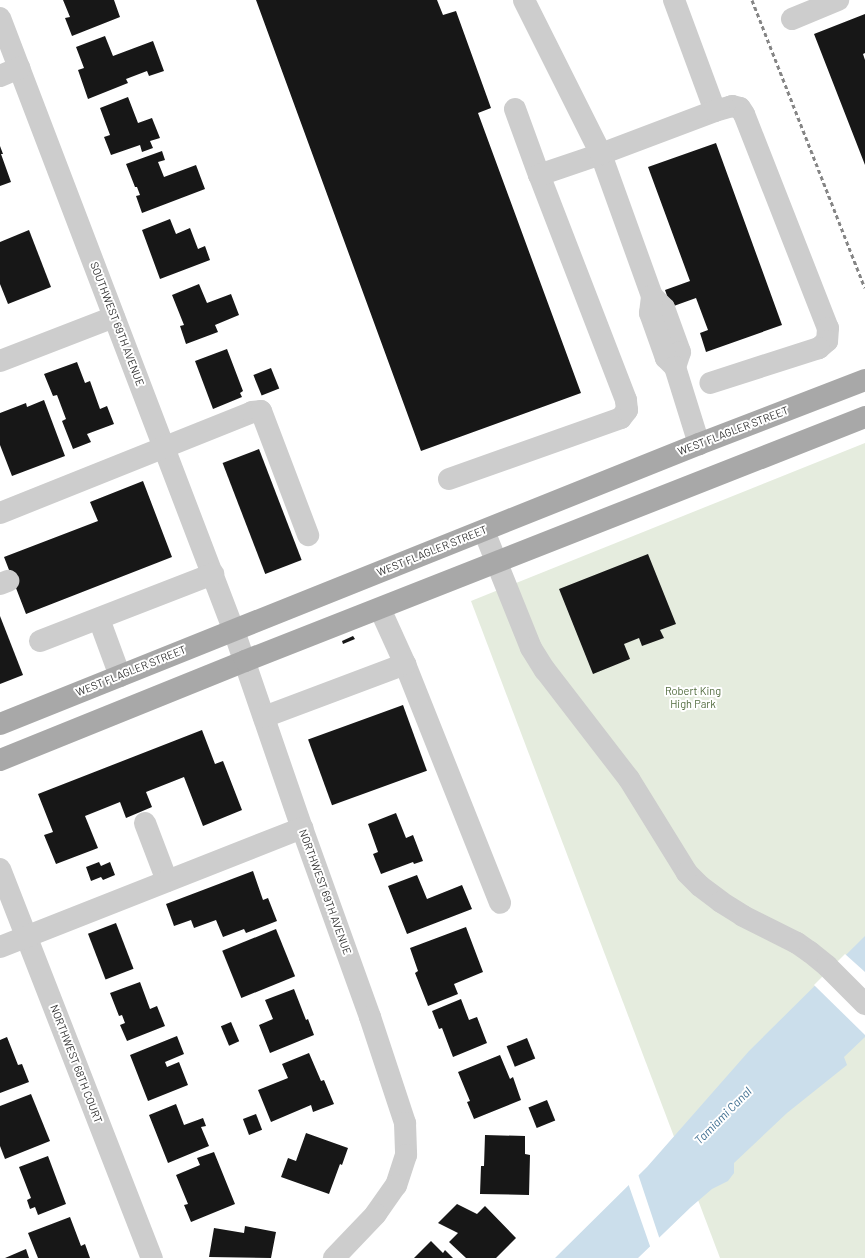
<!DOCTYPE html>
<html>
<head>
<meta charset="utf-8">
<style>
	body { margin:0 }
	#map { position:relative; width:865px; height:1258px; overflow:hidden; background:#fff; font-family:Barlow,sans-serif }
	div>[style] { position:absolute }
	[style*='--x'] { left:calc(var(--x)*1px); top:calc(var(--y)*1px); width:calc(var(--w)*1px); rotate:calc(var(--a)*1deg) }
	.green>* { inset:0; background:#e5ecde }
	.water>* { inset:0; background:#cbdeeb }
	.pier>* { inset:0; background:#fff }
	.building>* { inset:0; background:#171717; transform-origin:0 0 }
	.minor>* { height:22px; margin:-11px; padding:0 11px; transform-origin:11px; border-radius:11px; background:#cdcdcd }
	.major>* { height:22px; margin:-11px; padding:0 11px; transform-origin:11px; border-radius:11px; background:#a8a8a8 }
	.rail>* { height:3px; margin-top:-1.5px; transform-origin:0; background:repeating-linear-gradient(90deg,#858585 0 4px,transparent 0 7px) }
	span { translate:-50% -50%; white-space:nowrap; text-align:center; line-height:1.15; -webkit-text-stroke:4px #fff; paint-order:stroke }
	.street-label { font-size:11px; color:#303030 }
	.park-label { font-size:11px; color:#516b3e }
	.water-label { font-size:12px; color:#3f6e90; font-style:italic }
</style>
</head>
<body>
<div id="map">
	<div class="green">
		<div style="clip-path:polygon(865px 443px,865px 1258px,720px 1258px,471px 601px)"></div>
	</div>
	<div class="water">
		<div style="clip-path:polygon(865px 936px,865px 1037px,844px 1057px,847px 1065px,787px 1113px,734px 1163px,734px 1173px,728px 1181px,712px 1189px,691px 1207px,638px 1258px,555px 1258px,647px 1167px,749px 1051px)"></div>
	</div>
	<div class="pier">
		<div style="clip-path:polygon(845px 954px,865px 972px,865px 1035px,814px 985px)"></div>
		<div style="clip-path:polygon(638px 1174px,660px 1240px,651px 1249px,628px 1183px)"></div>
	</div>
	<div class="building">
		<div style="clip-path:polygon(63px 0,114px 0,120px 17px,72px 36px,65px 18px,70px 17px)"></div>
		<div style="clip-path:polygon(256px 0,437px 0,443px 15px,456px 11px,491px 108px,478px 113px,581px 393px,421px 451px)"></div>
		<div style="clip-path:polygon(865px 14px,865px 53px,863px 54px,865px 60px,865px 165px,814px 34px)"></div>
		<div style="clip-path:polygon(105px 36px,113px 56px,153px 41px,164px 71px,149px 76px,147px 71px,126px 79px,128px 83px,88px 99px,78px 70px,84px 68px,76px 47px)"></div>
		<div style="clip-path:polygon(128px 97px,138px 123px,152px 118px,160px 138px,150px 141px,153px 148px,142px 152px,140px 145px,111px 155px,104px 137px,110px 135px,100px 108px)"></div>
		<div style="clip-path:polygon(716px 143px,782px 325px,706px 352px,700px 333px,708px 330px,696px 298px,671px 307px,665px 290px,690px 281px,648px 167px)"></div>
		<div style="clip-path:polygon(0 146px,3px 154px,1px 154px,11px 182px,0 186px)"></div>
		<div style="clip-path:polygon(162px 151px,165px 160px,158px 162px,164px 177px,196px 165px,205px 189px,142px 213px,136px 196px,140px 195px,137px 187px,135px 187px,126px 164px)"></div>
		<div style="clip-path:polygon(170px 219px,176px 234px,190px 228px,198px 249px,205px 246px,210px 260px,160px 279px,142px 230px)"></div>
		<div style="clip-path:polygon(29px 230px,51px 287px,8px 304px,0 284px,0 242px)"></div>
		<div style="clip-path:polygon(199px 284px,207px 303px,231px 294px,239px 315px,215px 325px,218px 332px,186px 344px,180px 326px,184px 325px,172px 295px)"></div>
		<div style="clip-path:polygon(227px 349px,243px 391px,240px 393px,242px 397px,213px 409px,195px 361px)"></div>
		<div style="clip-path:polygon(77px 362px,85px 383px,90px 381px,100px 409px,107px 406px,114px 424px,87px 434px,91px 442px,73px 449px,62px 421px,66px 419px,57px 395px,53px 396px,44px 374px)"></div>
		<div style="left:271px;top:368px;width:22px;height:19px;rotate:68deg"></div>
		<div style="clip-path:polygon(44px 400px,65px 456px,12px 476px,0 445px,0 413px,26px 403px,27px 407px)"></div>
		<div style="left:259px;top:449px;width:119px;height:39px;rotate:69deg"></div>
		<div style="clip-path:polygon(143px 481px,172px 557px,26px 614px,4px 557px,98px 521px,90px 502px)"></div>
		<div style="clip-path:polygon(648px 554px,676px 624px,660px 630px,664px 638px,642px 646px,639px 638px,624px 644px,630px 659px,593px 674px,559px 589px)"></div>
		<div style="clip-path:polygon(0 616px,23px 675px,0 684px)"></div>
		<div style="clip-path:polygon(353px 636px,355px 639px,343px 644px,342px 641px)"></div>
		<div style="left:403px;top:705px;width:70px;height:101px;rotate:70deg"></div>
		<div style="clip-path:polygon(202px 730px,215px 764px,223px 761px,242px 810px,203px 826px,184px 777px,146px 792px,152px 807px,126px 818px,120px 802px,85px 816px,98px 848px,56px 864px,44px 835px,53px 832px,38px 794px)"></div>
		<div style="clip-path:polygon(396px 813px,406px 838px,413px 835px,423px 861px,414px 864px,413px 862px,381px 874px,373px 854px,378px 852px,368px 824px)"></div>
		<div style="clip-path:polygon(99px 862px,101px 866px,110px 862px,115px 875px,103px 880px,101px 877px,91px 881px,86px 867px)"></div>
		<div style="clip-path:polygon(253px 871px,263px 900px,268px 898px,277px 921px,246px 933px,244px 929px,223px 937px,216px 920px,194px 928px,191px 920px,174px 926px,166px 904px)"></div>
		<div style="clip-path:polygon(417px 875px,427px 899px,462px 885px,472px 909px,407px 934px,388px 886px)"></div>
		<div style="left:116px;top:923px;width:49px;height:30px;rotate:69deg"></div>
		<div style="clip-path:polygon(466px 927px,483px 972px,454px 984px,458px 994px,428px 1006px,415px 973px,418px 971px,410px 948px)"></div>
		<div style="left:276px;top:929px;width:51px;height:58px;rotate:68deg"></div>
		<div style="clip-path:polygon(140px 982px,150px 1009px,157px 1006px,165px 1026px,127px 1041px,120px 1025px,125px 1023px,122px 1015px,119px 1016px,110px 993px)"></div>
		<div style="clip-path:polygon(294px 989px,306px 1020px,308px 1019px,314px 1035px,270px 1053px,259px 1025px,273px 1019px,265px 1000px)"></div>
		<div style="clip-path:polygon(461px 999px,469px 1020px,477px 1017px,487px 1043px,453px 1057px,442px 1028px,439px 1029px,432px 1011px)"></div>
		<div style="left:231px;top:1022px;width:21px;height:11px;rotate:67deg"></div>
		<div style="clip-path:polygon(177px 1036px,184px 1054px,165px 1062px,167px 1067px,179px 1062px,188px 1085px,148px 1101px,130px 1055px)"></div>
		<div style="clip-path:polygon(7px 1037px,18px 1065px,22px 1064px,29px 1082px,0 1093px,0 1040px)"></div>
		<div style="left:527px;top:1038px;width:22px;height:22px;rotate:68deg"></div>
		<div style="clip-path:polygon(309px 1053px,321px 1081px,324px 1080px,334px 1104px,313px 1112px,311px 1105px,271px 1122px,258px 1090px,288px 1078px,282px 1064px)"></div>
		<div style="clip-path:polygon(500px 1055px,510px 1079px,513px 1077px,521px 1100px,474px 1119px,467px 1102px,470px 1101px,458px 1072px)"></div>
		<div style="clip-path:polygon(31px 1094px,50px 1141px,5px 1159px,0 1146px,0 1106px)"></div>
		<div style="left:547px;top:1100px;width:22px;height:20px;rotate:68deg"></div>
		<div style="clip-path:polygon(176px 1104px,184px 1125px,203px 1118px,206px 1126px,201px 1127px,209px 1146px,168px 1163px,149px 1115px)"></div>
		<div style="left:256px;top:1114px;width:17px;height:14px;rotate:69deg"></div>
		<div style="clip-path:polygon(306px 1133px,348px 1148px,342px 1165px,340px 1164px,329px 1194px,281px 1177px,288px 1158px,296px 1161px)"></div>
		<div style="clip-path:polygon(485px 1135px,525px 1136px,525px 1154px,530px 1155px,529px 1195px,480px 1194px,481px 1166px,484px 1166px)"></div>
		<div style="clip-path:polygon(214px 1152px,235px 1204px,191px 1222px,184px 1205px,188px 1204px,176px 1175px,200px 1165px,197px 1158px)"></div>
		<div style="clip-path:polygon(48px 1156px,66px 1204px,38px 1215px,35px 1207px,30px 1209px,27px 1200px,31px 1198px,19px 1167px)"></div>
		<div style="clip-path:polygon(457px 1204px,477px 1214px,485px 1206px,516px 1238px,496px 1258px,466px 1258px,449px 1242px,458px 1233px,438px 1223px)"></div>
		<div style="clip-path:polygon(70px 1217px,81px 1246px,85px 1244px,90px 1258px,38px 1258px,28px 1233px)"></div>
		<div style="clip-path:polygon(245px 1226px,276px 1232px,271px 1258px,209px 1257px,214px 1228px,244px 1233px)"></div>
		<div style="clip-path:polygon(431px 1241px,443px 1253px,445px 1250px,453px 1258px,414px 1258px)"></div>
		<div style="clip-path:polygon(26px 1249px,29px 1258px,5px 1258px)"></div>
	</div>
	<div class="minor">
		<div style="--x:674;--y:0;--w:118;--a:69.7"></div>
		<div style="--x:0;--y:18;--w:656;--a:69.11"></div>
		<div style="--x:234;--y:631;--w:208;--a:71"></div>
		<div style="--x:302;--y:828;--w:201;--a:70.2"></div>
		<div style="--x:370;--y:1017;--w:112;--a:71.7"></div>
		<div style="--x:405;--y:1123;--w:32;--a:88"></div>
		<div style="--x:406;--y:1155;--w:32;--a:108"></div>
		<div style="--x:396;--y:1185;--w:35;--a:125"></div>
		<div style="--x:376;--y:1214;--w:61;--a:133.7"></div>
		<div style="--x:792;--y:19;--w:50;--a:-22.4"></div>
		<div style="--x:0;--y:76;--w:21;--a:-23"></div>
		<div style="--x:515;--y:109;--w:70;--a:70"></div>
		<div style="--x:652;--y:296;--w:151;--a:-109.8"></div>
		<div style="--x:601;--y:154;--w:122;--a:-20.7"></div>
		<div style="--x:715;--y:111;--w:18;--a:-16"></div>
		<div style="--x:732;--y:106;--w:8;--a:14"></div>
		<div style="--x:740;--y:108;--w:7;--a:56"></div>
		<div style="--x:744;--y:114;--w:230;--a:68.6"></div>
		<div style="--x:828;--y:328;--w:13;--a:94"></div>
		<div style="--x:827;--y:341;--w:11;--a:139"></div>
		<div style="--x:819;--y:348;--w:114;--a:162.2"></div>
		<div style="--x:652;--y:296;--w:17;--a:45"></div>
		<div style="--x:664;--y:308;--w:47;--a:70"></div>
		<div style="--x:680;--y:352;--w:16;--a:108"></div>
		<div style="--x:675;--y:367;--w:13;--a:-135"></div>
		<div style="--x:666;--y:358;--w:48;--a:-109.6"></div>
		<div style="--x:650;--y:313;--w:17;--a:-83"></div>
		<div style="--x:0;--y:361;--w:122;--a:-21.1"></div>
		<div style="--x:675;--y:367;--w:81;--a:72.7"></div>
		<div style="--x:449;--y:479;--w:182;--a:-19.5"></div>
		<div style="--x:621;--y:418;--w:10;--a:-53"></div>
		<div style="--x:627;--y:410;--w:10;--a:-96"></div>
		<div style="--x:626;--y:400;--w:241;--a:-111.1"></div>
		<div style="--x:539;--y:175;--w:65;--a:-18.7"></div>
		<div style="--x:601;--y:154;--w:172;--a:-116.6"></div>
		<div style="--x:0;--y:513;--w:271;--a:-21.8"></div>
		<div style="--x:252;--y:412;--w:9;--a:-6"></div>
		<div style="--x:261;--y:411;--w:133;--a:69.2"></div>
		<div style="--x:484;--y:531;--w:126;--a:68.1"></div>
		<div style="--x:531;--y:648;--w:26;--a:58"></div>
		<div style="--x:545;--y:670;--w:138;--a:52.4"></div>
		<div style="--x:629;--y:779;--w:110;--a:58.3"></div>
		<div style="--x:687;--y:873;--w:18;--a:45"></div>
		<div style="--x:700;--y:886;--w:26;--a:37"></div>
		<div style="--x:721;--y:902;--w:26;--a:32"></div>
		<div style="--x:743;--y:916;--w:60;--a:26.6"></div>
		<div style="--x:797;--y:943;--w:16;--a:35"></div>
		<div style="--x:810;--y:952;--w:22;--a:39"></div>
		<div style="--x:827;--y:966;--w:54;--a:45"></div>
		<div style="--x:0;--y:584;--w:9;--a:-21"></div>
		<div style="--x:99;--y:619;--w:61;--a:69.8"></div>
		<div style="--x:40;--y:641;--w:186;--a:-21.2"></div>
		<div style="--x:405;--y:664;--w:257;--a:68.3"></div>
		<div style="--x:264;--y:717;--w:151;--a:-20.6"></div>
		<div style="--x:405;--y:664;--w:60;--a:-114.4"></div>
		<div style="--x:145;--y:823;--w:62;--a:69.2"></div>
		<div style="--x:0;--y:869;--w:418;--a:68.7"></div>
		<div style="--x:0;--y:947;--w:325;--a:-21.5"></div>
	</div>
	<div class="major">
		<div style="--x:0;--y:724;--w:753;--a:-21.83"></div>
		<div style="--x:699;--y:444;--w:178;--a:-21.1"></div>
		<div style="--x:0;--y:760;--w:264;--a:-22"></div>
		<div style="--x:245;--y:661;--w:666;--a:-21.48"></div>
	</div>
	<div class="rail">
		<div style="--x:752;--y:0;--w:309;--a:68.6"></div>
	</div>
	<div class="street-label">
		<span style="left:117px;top:324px;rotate:69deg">SOUTHWEST 69TH AVENUE</span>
		<span style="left:733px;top:431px;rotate:-21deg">WEST FLAGLER STREET</span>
		<span style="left:432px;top:551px;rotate:-22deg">WEST FLAGLER STREET</span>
		<span style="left:131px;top:671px;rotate:-22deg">WEST FLAGLER STREET</span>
		<span style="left:325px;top:892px;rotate:70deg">NORTHWEST 69TH AVENUE</span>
		<span style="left:76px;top:1064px;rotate:69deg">NORTHWEST 68TH COURT</span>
	</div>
	<div class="park-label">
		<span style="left:693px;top:698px">Robert King<br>High Park</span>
	</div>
	<div class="water-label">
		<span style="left:723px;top:1116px;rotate:-45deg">Tamiami Canal</span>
	</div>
</div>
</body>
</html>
